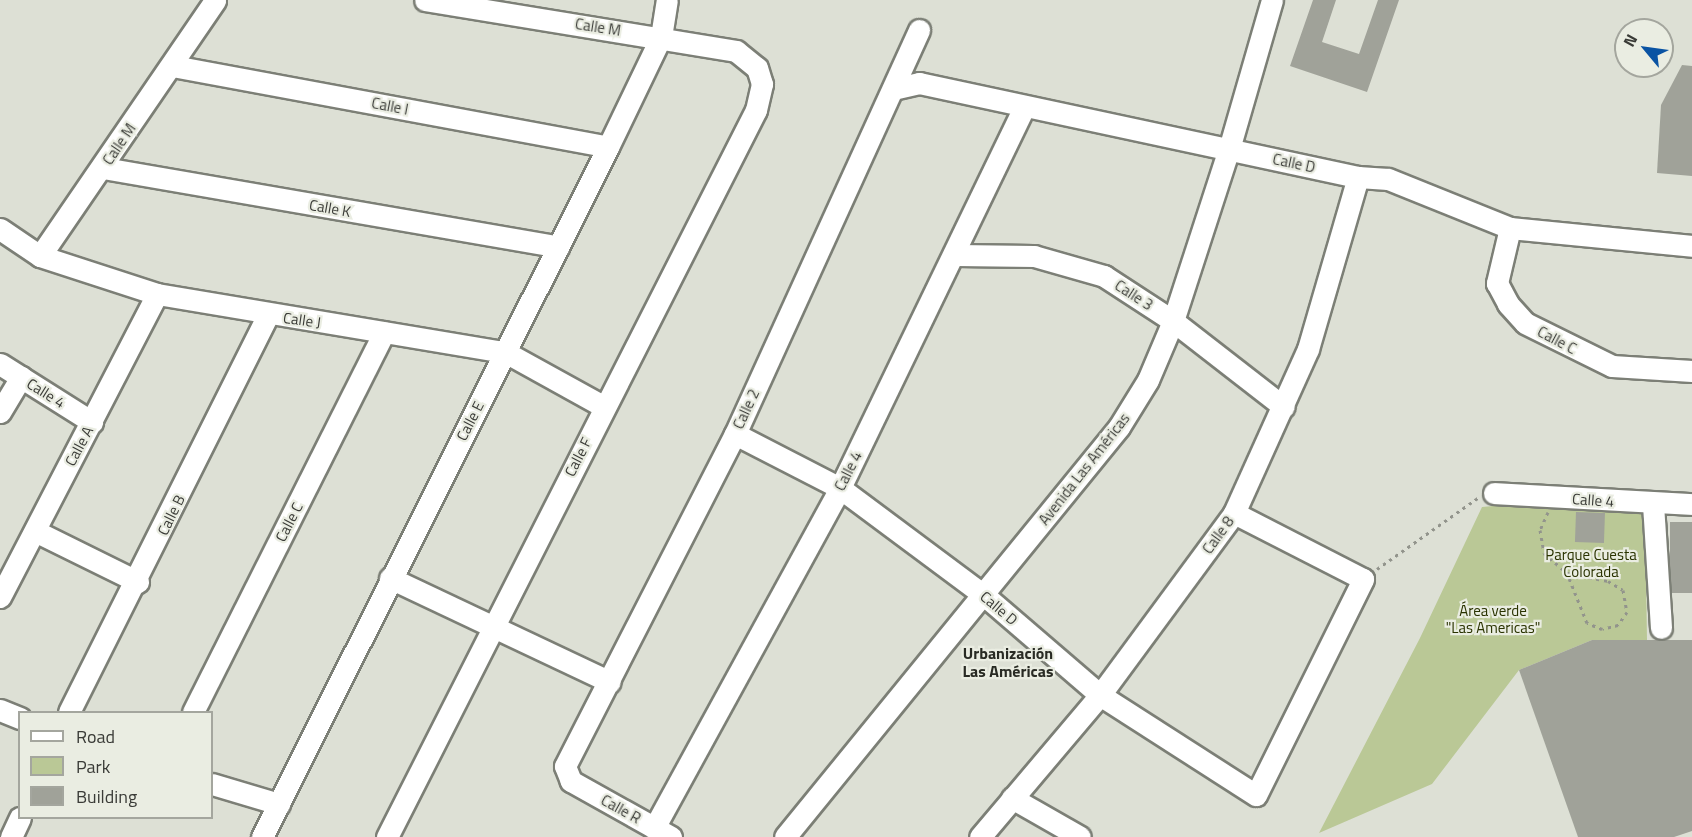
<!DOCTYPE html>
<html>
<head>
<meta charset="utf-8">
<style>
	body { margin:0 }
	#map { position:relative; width:1692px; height:837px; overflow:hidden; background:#dde0d5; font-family:"Titillium Web",sans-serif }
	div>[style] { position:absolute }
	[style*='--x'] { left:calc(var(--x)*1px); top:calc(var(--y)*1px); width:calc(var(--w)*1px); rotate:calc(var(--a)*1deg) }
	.green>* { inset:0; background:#bac896 }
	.building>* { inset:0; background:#a0a299; transform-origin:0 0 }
	.path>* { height:3px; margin-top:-1.5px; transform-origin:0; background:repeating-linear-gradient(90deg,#92948c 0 3px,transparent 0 7.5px) }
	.roads { filter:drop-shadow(2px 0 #7c7f76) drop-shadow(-2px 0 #7c7f76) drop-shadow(0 2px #7c7f76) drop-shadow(0 -2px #7c7f76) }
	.minor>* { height:21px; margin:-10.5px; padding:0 10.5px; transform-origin:10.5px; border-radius:10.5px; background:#fff }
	span { translate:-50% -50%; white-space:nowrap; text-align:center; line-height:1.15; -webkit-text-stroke:4.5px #eaede2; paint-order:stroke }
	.street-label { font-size:15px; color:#3a3b37 }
	.park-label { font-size:15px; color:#2a3301 }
	.neighbourhood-label { font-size:16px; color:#292b24; font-weight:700 }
	.legend { position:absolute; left:18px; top:711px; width:195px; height:108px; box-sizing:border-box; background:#eaede2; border:2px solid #a4a69e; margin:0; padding:8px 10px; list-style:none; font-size:18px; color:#3a3b37 }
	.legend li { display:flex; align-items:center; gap:12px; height:30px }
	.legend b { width:30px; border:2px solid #a4a69e }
	.north { position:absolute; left:1614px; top:18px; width:60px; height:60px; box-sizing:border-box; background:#eaede2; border:2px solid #a4a69e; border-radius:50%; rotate:299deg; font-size:16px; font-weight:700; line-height:24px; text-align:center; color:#3a3b37 }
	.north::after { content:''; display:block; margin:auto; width:21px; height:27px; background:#0a53a3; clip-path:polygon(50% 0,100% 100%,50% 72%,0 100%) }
</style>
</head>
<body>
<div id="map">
	<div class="green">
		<div style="clip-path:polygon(1516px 504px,1645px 512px,1647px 640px,1592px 640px,1519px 670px,1432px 784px,1319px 833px,1420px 638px,1482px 507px)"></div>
	</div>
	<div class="building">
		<div style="clip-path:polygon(1313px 0,1336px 0,1322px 42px,1359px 54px,1378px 0,1399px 0,1367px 92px,1290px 66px)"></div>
		<div style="clip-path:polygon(1682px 65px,1692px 66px,1692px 176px,1657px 173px,1661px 105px)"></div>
		<div style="left:1576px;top:512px;width:29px;height:30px;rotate:2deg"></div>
		<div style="left:1670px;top:522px;width:22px;height:71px"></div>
		<div style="clip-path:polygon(1592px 640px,1692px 640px,1692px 831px,1674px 837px,1578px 837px,1519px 670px)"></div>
	</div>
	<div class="path">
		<div style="--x:1548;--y:512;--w:20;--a:114"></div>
		<div style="--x:1540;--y:530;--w:23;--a:80"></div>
		<div style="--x:1544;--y:553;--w:30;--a:41"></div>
		<div style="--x:1567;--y:573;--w:42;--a:11"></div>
		<div style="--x:1608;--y:581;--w:17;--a:31"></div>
		<div style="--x:1623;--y:590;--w:22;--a:80"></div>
		<div style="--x:1627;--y:612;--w:16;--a:125"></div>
		<div style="--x:1618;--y:625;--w:16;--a:166"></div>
		<div style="--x:1602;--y:629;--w:16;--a:-158"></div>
		<div style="--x:1587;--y:623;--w:54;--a:-111.8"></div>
		<div style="--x:1377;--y:569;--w:125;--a:-35.2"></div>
	</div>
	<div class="roads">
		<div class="minor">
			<div style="--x:173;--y:66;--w:442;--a:10.5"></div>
			<div style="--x:893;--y:89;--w:27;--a:-13"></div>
			<div style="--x:919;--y:83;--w:449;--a:12.1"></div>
			<div style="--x:1358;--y:177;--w:30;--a:4"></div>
			<div style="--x:1388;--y:179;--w:131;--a:21.9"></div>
			<div style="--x:1510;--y:228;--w:183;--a:5.6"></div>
			<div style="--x:103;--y:168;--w:462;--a:9.8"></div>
			<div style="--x:1510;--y:228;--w:57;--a:103.3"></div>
			<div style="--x:1497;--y:283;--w:24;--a:62"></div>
			<div style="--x:1508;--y:304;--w:25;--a:48"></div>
			<div style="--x:1525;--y:323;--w:97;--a:26.3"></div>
			<div style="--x:1612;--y:366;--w:80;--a:3.6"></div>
			<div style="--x:0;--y:229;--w:48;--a:34"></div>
			<div style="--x:40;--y:256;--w:123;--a:18"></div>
			<div style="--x:157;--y:294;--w:353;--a:9.5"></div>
			<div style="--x:505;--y:352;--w:112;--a:28.9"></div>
			<div style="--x:956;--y:255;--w:78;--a:0.7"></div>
			<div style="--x:1034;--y:256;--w:73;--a:15.9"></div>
			<div style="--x:1104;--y:276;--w:82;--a:33.1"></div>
			<div style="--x:1173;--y:321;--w:140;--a:37.8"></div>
			<div style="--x:40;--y:256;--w:310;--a:-55.6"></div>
			<div style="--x:0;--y:364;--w:109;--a:32.2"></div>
			<div style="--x:0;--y:412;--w:41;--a:-59"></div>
			<div style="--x:735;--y:434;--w:118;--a:27.2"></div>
			<div style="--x:840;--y:488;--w:181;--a:36.7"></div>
			<div style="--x:985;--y:596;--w:152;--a:40.7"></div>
			<div style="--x:1100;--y:695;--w:185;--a:32.7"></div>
			<div style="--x:1256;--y:795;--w:241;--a:-63.6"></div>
			<div style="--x:1363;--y:579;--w:145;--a:-152.9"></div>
			<div style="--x:1494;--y:493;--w:198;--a:3.2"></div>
			<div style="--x:1653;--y:504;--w:124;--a:86.3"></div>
			<div style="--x:35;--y:531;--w:115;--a:26.3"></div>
			<div style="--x:390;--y:578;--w:243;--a:25.3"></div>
			<div style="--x:0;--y:597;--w:341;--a:-62.6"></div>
			<div style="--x:0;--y:710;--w:22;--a:22"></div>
			<div style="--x:69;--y:712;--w:444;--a:-63.4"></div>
			<div style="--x:193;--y:712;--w:425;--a:-63.3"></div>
			<div style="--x:212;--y:784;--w:70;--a:16.6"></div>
			<div style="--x:1012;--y:798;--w:78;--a:29.8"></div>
			<div style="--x:654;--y:828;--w:388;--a:-61.3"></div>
			<div style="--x:840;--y:488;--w:424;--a:-64.2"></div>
			<div style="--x:11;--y:837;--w:21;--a:-65"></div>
			<div style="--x:262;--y:837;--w:772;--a:-63.37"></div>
			<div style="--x:608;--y:147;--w:122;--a:-64.3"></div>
			<div style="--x:661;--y:37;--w:37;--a:-81"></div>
			<div style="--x:387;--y:837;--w:815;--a:-63.09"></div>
			<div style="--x:756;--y:110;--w:27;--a:-77"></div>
			<div style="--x:762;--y:84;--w:17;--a:-107"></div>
			<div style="--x:757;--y:68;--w:27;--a:-141"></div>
			<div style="--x:736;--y:51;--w:315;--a:-170.7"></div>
			<div style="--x:671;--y:837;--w:115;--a:-150.8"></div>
			<div style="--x:571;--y:781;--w:16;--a:-112"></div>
			<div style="--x:565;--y:766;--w:373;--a:-62.9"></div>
			<div style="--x:735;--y:434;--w:444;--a:-65.5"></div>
			<div style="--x:785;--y:837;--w:529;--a:-50.83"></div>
			<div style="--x:1119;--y:427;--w:55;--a:-58.3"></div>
			<div style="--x:1148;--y:380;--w:64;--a:-67"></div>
			<div style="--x:1173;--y:321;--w:181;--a:-72"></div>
			<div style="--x:1229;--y:149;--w:155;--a:-73.9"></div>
			<div style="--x:980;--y:837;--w:186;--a:-49.8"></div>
			<div style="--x:1100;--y:695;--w:226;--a:-53.6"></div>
			<div style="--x:1234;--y:513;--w:180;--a:-65.7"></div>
			<div style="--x:1308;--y:349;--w:179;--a:-73.8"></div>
		</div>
	</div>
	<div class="street-label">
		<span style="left:598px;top:27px;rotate:9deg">Calle M</span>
		<span style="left:390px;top:106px;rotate:11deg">Calle I</span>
		<span style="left:119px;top:144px;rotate:-56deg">Calle M</span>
		<span style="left:1294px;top:163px;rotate:12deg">Calle D</span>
		<span style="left:330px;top:208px;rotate:10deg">Calle K</span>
		<span style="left:1134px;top:295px;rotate:33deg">Calle 3</span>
		<span style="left:302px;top:320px;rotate:8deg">Calle J</span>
		<span style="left:1557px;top:340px;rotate:28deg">Calle C</span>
		<span style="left:46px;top:393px;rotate:32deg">Calle 4</span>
		<span style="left:746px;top:409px;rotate:-65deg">Calle 2</span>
		<span style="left:470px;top:421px;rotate:-63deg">Calle E</span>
		<span style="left:79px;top:446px;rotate:-62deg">Calle A</span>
		<span style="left:578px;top:457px;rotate:-63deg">Calle F</span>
		<span style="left:1084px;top:469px;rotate:-52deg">Avenida Las Américas</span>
		<span style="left:848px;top:471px;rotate:-63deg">Calle 4</span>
		<span style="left:1593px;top:500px;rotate:4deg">Calle 4</span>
		<span style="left:171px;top:515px;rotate:-64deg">Calle B</span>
		<span style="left:289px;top:522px;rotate:-63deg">Calle C</span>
		<span style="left:1218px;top:535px;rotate:-54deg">Calle 8</span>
		<span style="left:999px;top:608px;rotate:40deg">Calle D</span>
		<span style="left:621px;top:809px;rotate:29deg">Calle R</span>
	</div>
	<div class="park-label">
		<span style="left:1591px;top:563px">Parque Cuesta<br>Colorada</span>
		<span style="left:1493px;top:619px">Área verde<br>"Las Americas"</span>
	</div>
	<div class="neighbourhood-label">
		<span style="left:1008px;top:662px">Urbanización<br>Las Américas</span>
	</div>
	<ul class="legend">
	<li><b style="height:8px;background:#fff"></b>Road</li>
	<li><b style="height:16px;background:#bac896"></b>Park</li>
	<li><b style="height:16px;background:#a0a299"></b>Building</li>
	</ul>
	<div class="north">N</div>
</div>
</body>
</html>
